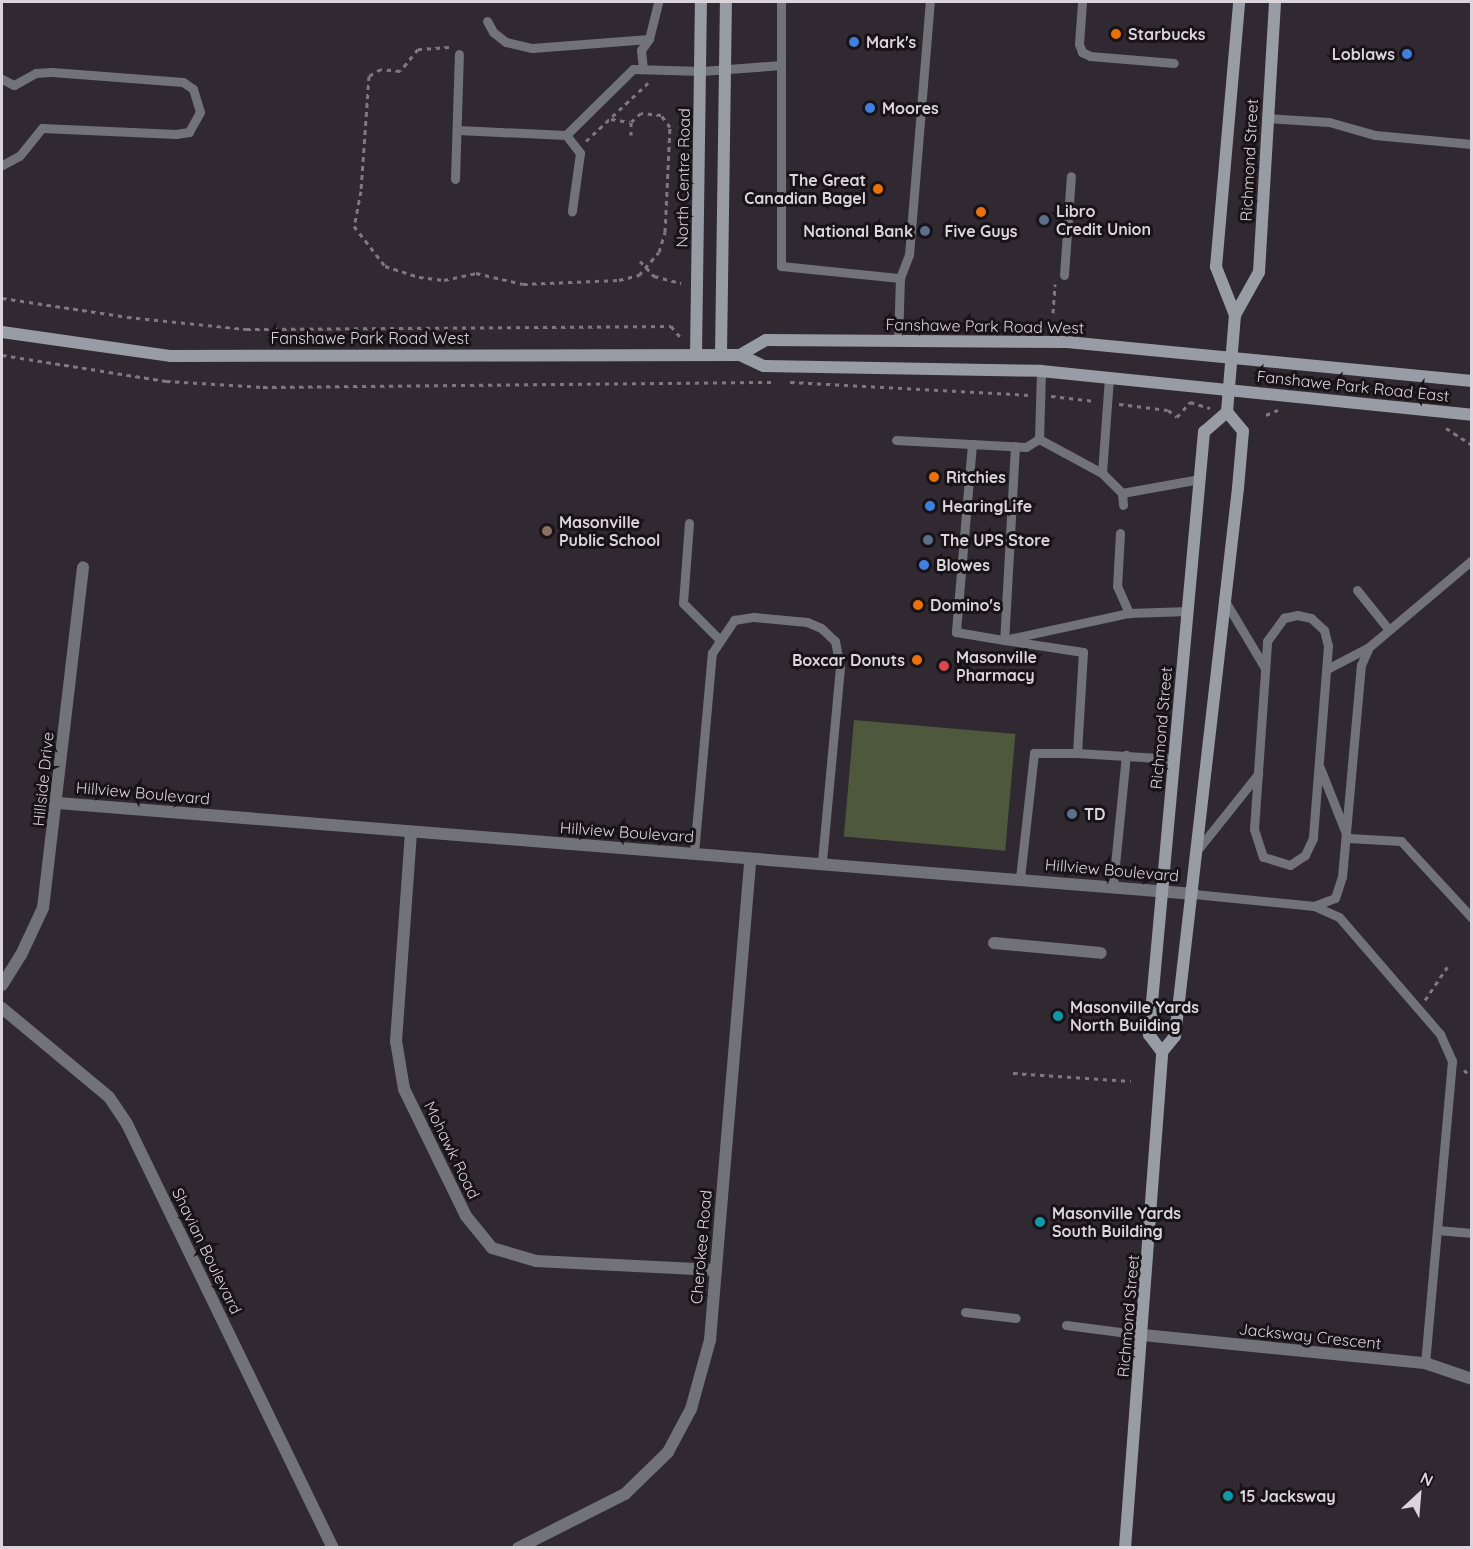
<!DOCTYPE html>
<html>
<head>
<meta charset="utf-8">
<style>
	body { margin:0 }
	#map { position:relative; width:1473px; height:1549px; overflow:hidden; background:#312932; font-family:Quicksand,sans-serif }
	div>[style] { position:absolute }
	[style*='--x'] { left:calc(var(--x)*1px); top:calc(var(--y)*1px); width:calc(var(--w)*1px); rotate:calc(var(--a)*1deg) }
	.green>* { inset:0; background:#4d583d; transform-origin:0 0 }
	.path>* { height:3px; margin-top:-1.5px; transform-origin:0; background:repeating-linear-gradient(90deg,#7f7880 0 4.5px,transparent 0 9px) }
	.lane>* { height:9px; margin:-4.5px; padding:0 4.5px; transform-origin:4.5px; border-radius:4.5px; background:#717379 }
	.street>* { height:12px; margin:-6px; padding:0 6px; transform-origin:6px; border-radius:6px; background:#717379 }
	.secondary>* { height:12px; margin:-6px; padding:0 6px; transform-origin:6px; border-radius:6px; background:#989ca5 }
	.dots>* { width:16px; height:16px; translate:-50% -50%; box-sizing:border-box; border:3px solid #171317; border-radius:50% }
	span { translate:-50% -50%; white-space:nowrap; text-align:center; line-height:1.15; -webkit-text-stroke:6px #171317; paint-order:stroke }
	.poi-label { font-size:16px; color:#dad4db; font-weight:700 }
	.left { translate:0 -50%; text-align:left }
	.right { translate:-100% -50%; text-align:right }
	.street-label { font-size:16px; color:#dad4db }
	.frame { position:absolute; inset:0; border:3px solid #dad4db; pointer-events:none }
	.north { position:absolute; left:1389px; top:1465px; width:60px; height:60px; -webkit-text-stroke:4px #171317; paint-order:stroke; rotate:26deg; font-size:16px; font-weight:700; line-height:24px; text-align:center; color:#dad4db }
	.north::after { content:''; display:block; margin:auto; width:21px; height:27px; background:#dad4db; clip-path:polygon(50% 0,100% 100%,50% 72%,0 100%) }
</style>
</head>
<body>
<div id="map">
	<div class="green">
		<div style="left:854px;top:720px;width:162px;height:117px;rotate:5deg"></div>
	</div>
	<div class="path">
		<div style="--x:449;--y:47;--w:31;--a:176"></div>
		<div style="--x:418;--y:49;--w:28;--a:129"></div>
		<div style="--x:400;--y:71;--w:19;--a:-174"></div>
		<div style="--x:381;--y:69;--w:14;--a:150"></div>
		<div style="--x:369;--y:76;--w:115;--a:94"></div>
		<div style="--x:361;--y:191;--w:36;--a:101"></div>
		<div style="--x:354;--y:226;--w:51;--a:52.2"></div>
		<div style="--x:385;--y:266;--w:36;--a:18"></div>
		<div style="--x:419;--y:277;--w:25;--a:7"></div>
		<div style="--x:444;--y:280;--w:33;--a:-12"></div>
		<div style="--x:476;--y:273;--w:48;--a:13.2"></div>
		<div style="--x:523;--y:284;--w:96;--a:-2.4"></div>
		<div style="--x:619;--y:280;--w:21;--a:-14"></div>
		<div style="--x:639;--y:275;--w:30;--a:-49"></div>
		<div style="--x:659;--y:252;--w:21;--a:-73"></div>
		<div style="--x:665;--y:232;--w:105;--a:-87.3"></div>
		<div style="--x:670;--y:127;--w:15;--a:-127"></div>
		<div style="--x:661;--y:115;--w:20;--a:-174"></div>
		<div style="--x:641;--y:113;--w:13;--a:138"></div>
		<div style="--x:631;--y:122;--w:13;--a:90"></div>
		<div style="--x:611;--y:119;--w:19;--a:9"></div>
		<div style="--x:586;--y:141;--w:85;--a:-43.1"></div>
		<div style="--x:640;--y:261;--w:21;--a:47"></div>
		<div style="--x:654;--y:276;--w:28;--a:15"></div>
		<div style="--x:2;--y:298;--w:126;--a:8.6"></div>
		<div style="--x:127;--y:317;--w:120;--a:5.8"></div>
		<div style="--x:246;--y:329;--w:425;--a:-0.4"></div>
		<div style="--x:671;--y:326;--w:16;--a:50"></div>
		<div style="--x:1053;--y:313;--w:29;--a:-86"></div>
		<div style="--x:2;--y:355;--w:166;--a:9"></div>
		<div style="--x:166;--y:381;--w:97;--a:3.5"></div>
		<div style="--x:263;--y:387;--w:508;--a:-0.56"></div>
		<div style="--x:790;--y:382;--w:239;--a:3.1"></div>
		<div style="--x:1051;--y:396;--w:44;--a:6.5"></div>
		<div style="--x:1119;--y:404;--w:49;--a:7"></div>
		<div style="--x:1168;--y:410;--w:11;--a:38"></div>
		<div style="--x:1177;--y:417;--w:20;--a:-49"></div>
		<div style="--x:1190;--y:402;--w:21;--a:17"></div>
		<div style="--x:1266;--y:415;--w:13;--a:-23"></div>
		<div style="--x:1446;--y:428;--w:31;--a:33"></div>
		<div style="--x:1425;--y:1000;--w:40;--a:-56"></div>
		<div style="--x:1464;--y:1070;--w:11;--a:41"></div>
		<div style="--x:1013;--y:1073;--w:118;--a:3.9"></div>
	</div>
	<div class="lane">
		<div style="--x:781;--y:2;--w:264;--a:90"></div>
		<div style="--x:781;--y:266;--w:120;--a:5.8"></div>
		<div style="--x:1082;--y:2;--w:42;--a:94.1"></div>
		<div style="--x:1079;--y:44;--w:9;--a:69"></div>
		<div style="--x:1082;--y:52;--w:9;--a:27"></div>
		<div style="--x:1090;--y:56;--w:84;--a:4.8"></div>
		<div style="--x:487;--y:21;--w:13;--a:61"></div>
		<div style="--x:493;--y:32;--w:16;--a:38"></div>
		<div style="--x:506;--y:42;--w:27;--a:13"></div>
		<div style="--x:532;--y:48;--w:117;--a:-4.4"></div>
		<div style="--x:643;--y:69;--w:19;--a:-96"></div>
		<div style="--x:641;--y:50;--w:14;--a:-54"></div>
		<div style="--x:649;--y:39;--w:38;--a:-76"></div>
		<div style="--x:2;--y:79;--w:13;--a:27"></div>
		<div style="--x:14;--y:85;--w:25;--a:-29"></div>
		<div style="--x:36;--y:73;--w:16;--a:-4"></div>
		<div style="--x:52;--y:72;--w:131;--a:4.4"></div>
		<div style="--x:183;--y:82;--w:12;--a:35"></div>
		<div style="--x:193;--y:89;--w:24;--a:73"></div>
		<div style="--x:200;--y:112;--w:23;--a:119"></div>
		<div style="--x:189;--y:132;--w:13;--a:171"></div>
		<div style="--x:176;--y:134;--w:134;--a:-177.4"></div>
		<div style="--x:42;--y:128;--w:36;--a:129"></div>
		<div style="--x:19;--y:156;--w:19;--a:152"></div>
		<div style="--x:1267;--y:118;--w:62;--a:3.7"></div>
		<div style="--x:1329;--y:122;--w:48;--a:15.8"></div>
		<div style="--x:1375;--y:135;--w:97;--a:5.3"></div>
		<div style="--x:458;--y:130;--w:108;--a:2.7"></div>
		<div style="--x:566;--y:135;--w:94;--a:-44.6"></div>
		<div style="--x:633;--y:69;--w:69;--a:1.7"></div>
		<div style="--x:702;--y:71;--w:79;--a:-4.3"></div>
		<div style="--x:566;--y:135;--w:23;--a:52"></div>
		<div style="--x:580;--y:153;--w:59;--a:97.9"></div>
		<div style="--x:455;--y:179;--w:125;--a:-88.2"></div>
		<div style="--x:1064;--y:275;--w:99;--a:-86"></div>
		<div style="--x:898;--y:341;--w:63;--a:-88.2"></div>
		<div style="--x:900;--y:278;--w:25;--a:-69"></div>
		<div style="--x:909;--y:255;--w:254;--a:-85.3"></div>
		<div style="--x:1039;--y:439;--w:72;--a:28.4"></div>
		<div style="--x:1102;--y:473;--w:28;--a:45"></div>
		<div style="--x:1122;--y:493;--w:12;--a:85"></div>
		<div style="--x:896;--y:440;--w:130;--a:3.1"></div>
		<div style="--x:1026;--y:447;--w:15;--a:-32"></div>
		<div style="--x:1039;--y:439;--w:68;--a:-88.3"></div>
		<div style="--x:972;--y:444;--w:189;--a:94.9"></div>
		<div style="--x:956;--y:632;--w:49;--a:9.5"></div>
		<div style="--x:1004;--y:640;--w:128;--a:-12.2"></div>
		<div style="--x:1129;--y:613;--w:59;--a:-1.9"></div>
		<div style="--x:1015;--y:446;--w:194;--a:93.2"></div>
		<div style="--x:1004;--y:640;--w:80;--a:8.6"></div>
		<div style="--x:1083;--y:652;--w:101;--a:93.4"></div>
		<div style="--x:1077;--y:753;--w:98;--a:3.5"></div>
		<div style="--x:1102;--y:473;--w:96;--a:-85.8"></div>
		<div style="--x:1122;--y:493;--w:79;--a:-10.2"></div>
		<div style="--x:689;--y:523;--w:80;--a:94.3"></div>
		<div style="--x:683;--y:603;--w:51;--a:45"></div>
		<div style="--x:1120;--y:533;--w:53;--a:93.2"></div>
		<div style="--x:1117;--y:586;--w:30;--a:66"></div>
		<div style="--x:1357;--y:590;--w:51;--a:51.3"></div>
		<div style="--x:1225;--y:601;--w:78;--a:59.2"></div>
		<div style="--x:1297;--y:615;--w:14;--a:12"></div>
		<div style="--x:1311;--y:618;--w:18;--a:43"></div>
		<div style="--x:1324;--y:630;--w:16;--a:76"></div>
		<div style="--x:1328;--y:646;--w:193;--a:94.5"></div>
		<div style="--x:1313;--y:838;--w:19;--a:115"></div>
		<div style="--x:1305;--y:855;--w:18;--a:146"></div>
		<div style="--x:1290;--y:865;--w:28;--a:-163"></div>
		<div style="--x:1263;--y:857;--w:29;--a:-108"></div>
		<div style="--x:1254;--y:829;--w:188;--a:-86"></div>
		<div style="--x:1267;--y:641;--w:29;--a:-54"></div>
		<div style="--x:1284;--y:618;--w:13;--a:-13"></div>
		<div style="--x:1327;--y:669;--w:47;--a:-27.6"></div>
		<div style="--x:1369;--y:647;--w:135;--a:-40.2"></div>
		<div style="--x:1320;--y:768;--w:73;--a:68.3"></div>
		<div style="--x:1348;--y:838;--w:53;--a:3.2"></div>
		<div style="--x:1401;--y:841;--w:105;--a:47.3"></div>
		<div style="--x:1199;--y:848;--w:95;--a:-51.4"></div>
		<div style="--x:694;--y:853;--w:201;--a:-84.9"></div>
		<div style="--x:712;--y:653;--w:40;--a:-56"></div>
		<div style="--x:734;--y:620;--w:20;--a:-9"></div>
		<div style="--x:754;--y:617;--w:53;--a:5.4"></div>
		<div style="--x:807;--y:622;--w:15;--a:23"></div>
		<div style="--x:821;--y:628;--w:19;--a:43"></div>
		<div style="--x:835;--y:641;--w:26;--a:79"></div>
		<div style="--x:840;--y:667;--w:196;--a:95.3"></div>
		<div style="--x:1020;--y:878;--w:126;--a:-83.6"></div>
		<div style="--x:1034;--y:753;--w:43;--a:0"></div>
		<div style="--x:1113;--y:885;--w:131;--a:-84.3"></div>
		<div style="--x:1194;--y:894;--w:121;--a:5.7"></div>
		<div style="--x:1314;--y:906;--w:27;--a:24"></div>
		<div style="--x:1339;--y:917;--w:155;--a:49.2"></div>
		<div style="--x:1440;--y:1034;--w:30;--a:66"></div>
		<div style="--x:1452;--y:1061;--w:303;--a:95.1"></div>
		<div style="--x:1314;--y:906;--w:22;--a:-21"></div>
		<div style="--x:1335;--y:898;--w:22;--a:-72"></div>
		<div style="--x:1342;--y:877;--w:213;--a:-84.9"></div>
		<div style="--x:1361;--y:665;--w:20;--a:-66"></div>
		<div style="--x:1437;--y:1230;--w:35;--a:5"></div>
		<div style="--x:965;--y:1312;--w:51;--a:6.7"></div>
		<div style="--x:1066;--y:1325;--w:78;--a:7.4"></div>
	</div>
	<div class="street">
		<div style="--x:58;--y:803;--w:1140;--a:4.58"></div>
		<div style="--x:411;--y:832;--w:210;--a:94.1"></div>
		<div style="--x:396;--y:1041;--w:49;--a:80.5"></div>
		<div style="--x:404;--y:1089;--w:141;--a:64"></div>
		<div style="--x:466;--y:1216;--w:41;--a:50.9"></div>
		<div style="--x:492;--y:1248;--w:46;--a:16.5"></div>
		<div style="--x:536;--y:1261;--w:180;--a:2.9"></div>
		<div style="--x:994;--y:943;--w:107;--a:5.3"></div>
		<div style="--x:2;--y:985;--w:36;--a:-58"></div>
		<div style="--x:21;--y:955;--w:52;--a:-64.9"></div>
		<div style="--x:43;--y:908;--w:343;--a:-83.3"></div>
		<div style="--x:2;--y:1008;--w:139;--a:39.8"></div>
		<div style="--x:109;--y:1097;--w:32;--a:56"></div>
		<div style="--x:127;--y:1124;--w:471;--a:64.1"></div>
		<div style="--x:1143;--y:1335;--w:283;--a:5.7"></div>
		<div style="--x:1425;--y:1363;--w:50;--a:18.8"></div>
		<div style="--x:518;--y:1548;--w:120;--a:-26.8"></div>
		<div style="--x:625;--y:1494;--w:60;--a:-44.3"></div>
		<div style="--x:668;--y:1452;--w:49;--a:-61.9"></div>
		<div style="--x:691;--y:1409;--w:72;--a:-74.6"></div>
		<div style="--x:710;--y:1340;--w:483;--a:-85.2"></div>
	</div>
	<div class="secondary">
		<div style="--x:1235;--y:315;--w:52;--a:-111.6"></div>
		<div style="--x:1216;--y:267;--w:266;--a:-85"></div>
		<div style="--x:2;--y:332;--w:171;--a:8.1"></div>
		<div style="--x:171;--y:356;--w:569;--a:-0.1"></div>
		<div style="--x:740;--y:355;--w:26;--a:25"></div>
		<div style="--x:764;--y:366;--w:277;--a:1"></div>
		<div style="--x:1041;--y:371;--w:433;--a:5.8"></div>
		<div style="--x:696;--y:355;--w:353;--a:-89.2"></div>
		<div style="--x:721;--y:355;--w:353;--a:-89.2"></div>
		<div style="--x:740;--y:355;--w:30;--a:-30"></div>
		<div style="--x:766;--y:340;--w:301;--a:0.4"></div>
		<div style="--x:1067;--y:342;--w:407;--a:5.5"></div>
		<div style="--x:1162;--y:1052;--w:21;--a:-127"></div>
		<div style="--x:1149;--y:1035;--w:606;--a:-84.79"></div>
		<div style="--x:1204;--y:432;--w:30;--a:-41"></div>
		<div style="--x:1227;--y:412;--w:97;--a:-85.3"></div>
		<div style="--x:1235;--y:315;--w:49;--a:-60.8"></div>
		<div style="--x:1259;--y:272;--w:270;--a:-86.6"></div>
		<div style="--x:1125;--y:1548;--w:497;--a:-85.7"></div>
		<div style="--x:1162;--y:1052;--w:21;--a:-51"></div>
		<div style="--x:1175;--y:1036;--w:552;--a:-83.44"></div>
		<div style="--x:1238;--y:488;--w:57;--a:-85"></div>
		<div style="--x:1243;--y:431;--w:25;--a:-130"></div>
	</div>
	<div class="dots">
		<div style="left:1116px;top:34px;background:#e8710a"></div>
		<div style="left:854px;top:42px;background:#3f7fe0"></div>
		<div style="left:1407px;top:54px;background:#3f7fe0"></div>
		<div style="left:870px;top:108px;background:#3f7fe0"></div>
		<div style="left:878px;top:189px;background:#e8710a"></div>
		<div style="left:981px;top:212px;background:#e8710a"></div>
		<div style="left:1044px;top:220px;background:#5c6f8a"></div>
		<div style="left:925px;top:231px;background:#5c6f8a"></div>
		<div style="left:934px;top:477px;background:#e8710a"></div>
		<div style="left:930px;top:506px;background:#3f7fe0"></div>
		<div style="left:547px;top:531px;background:#8d6e63"></div>
		<div style="left:928px;top:540px;background:#5c6f8a"></div>
		<div style="left:924px;top:565px;background:#3f7fe0"></div>
		<div style="left:918px;top:605px;background:#e8710a"></div>
		<div style="left:917px;top:660px;background:#e8710a"></div>
		<div style="left:944px;top:666px;background:#e0444e"></div>
		<div style="left:1072px;top:814px;background:#5c6f8a"></div>
		<div style="left:1058px;top:1016px;background:#0f9aa8"></div>
		<div style="left:1040px;top:1222px;background:#0f9aa8"></div>
		<div style="left:1228px;top:1496px;background:#0f9aa8"></div>
	</div>
	<div class="poi-label">
		<span class="left" style="left:1128px;top:34px">Starbucks</span>
		<span class="left" style="left:866px;top:42px">Mark's</span>
		<span class="right" style="left:1395px;top:54px">Loblaws</span>
		<span class="left" style="left:882px;top:108px">Moores</span>
		<span class="right" style="left:866px;top:189px">The Great<br>Canadian Bagel</span>
		<span class="left" style="left:1056px;top:220px">Libro<br>Credit Union</span>
		<span class="right" style="left:913px;top:231px">National Bank</span>
		<span style="left:981px;top:231px">Five Guys</span>
		<span class="left" style="left:946px;top:477px">Ritchies</span>
		<span class="left" style="left:942px;top:506px">HearingLife</span>
		<span class="left" style="left:559px;top:531px">Masonville<br>Public School</span>
		<span class="left" style="left:940px;top:540px">The UPS Store</span>
		<span class="left" style="left:936px;top:565px">Blowes</span>
		<span class="left" style="left:930px;top:605px">Domino's</span>
		<span class="left" style="left:956px;top:666px">Masonville<br>Pharmacy</span>
		<span class="right" style="left:905px;top:660px">Boxcar Donuts</span>
		<span class="left" style="left:1084px;top:814px">TD</span>
		<span class="left" style="left:1070px;top:1016px">Masonville Yards<br>North Building</span>
		<span class="left" style="left:1052px;top:1222px">Masonville Yards<br>South Building</span>
		<span class="left" style="left:1240px;top:1496px">15 Jacksway</span>
	</div>
	<div class="street-label">
		<span style="left:1249px;top:160px;rotate:-87deg">Richmond Street</span>
		<span style="left:683px;top:178px;rotate:-89deg">North Centre Road</span>
		<span style="left:985px;top:326px;rotate:1deg">Fanshawe Park Road West</span>
		<span style="left:370px;top:338px">Fanshawe Park Road West</span>
		<span style="left:1353px;top:386px;rotate:6deg">Fanshawe Park Road East</span>
		<span style="left:1161px;top:728px;rotate:-85deg">Richmond Street</span>
		<span style="left:43px;top:779px;rotate:-84deg">Hillside Drive</span>
		<span style="left:143px;top:793px;rotate:5deg">Hillview Boulevard</span>
		<span style="left:627px;top:832px;rotate:4deg">Hillview Boulevard</span>
		<span style="left:1112px;top:870px;rotate:5deg">Hillview Boulevard</span>
		<span style="left:452px;top:1150px;rotate:64deg">Mohawk Road</span>
		<span style="left:701px;top:1247px;rotate:-85deg">Cherokee Road</span>
		<span style="left:207px;top:1251px;rotate:64deg">Shavian Boulevard</span>
		<span style="left:1128px;top:1316px;rotate:-85deg">Richmond Street</span>
		<span style="left:1310px;top:1336px;rotate:6deg">Jacksway Crescent</span>
	</div>
	<div class="frame"></div>
	<div class="north">N</div>
</div>
</body>
</html>
